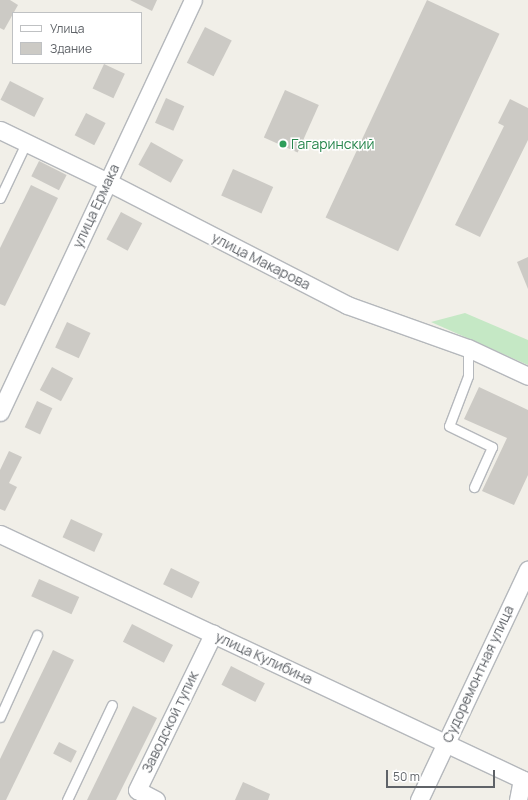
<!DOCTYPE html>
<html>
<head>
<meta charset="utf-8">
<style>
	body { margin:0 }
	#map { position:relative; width:528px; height:800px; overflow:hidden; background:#f1efe8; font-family:Manrope,sans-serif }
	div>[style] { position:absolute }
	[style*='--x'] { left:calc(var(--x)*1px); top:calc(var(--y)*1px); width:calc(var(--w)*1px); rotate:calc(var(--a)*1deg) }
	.green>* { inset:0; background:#c5e8c5 }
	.building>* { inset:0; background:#cccac5; transform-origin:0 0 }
	.roads { filter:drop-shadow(1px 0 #b5b8bc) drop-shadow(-1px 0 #b5b8bc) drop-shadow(0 1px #b5b8bc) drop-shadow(0 -1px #b5b8bc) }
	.service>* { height:9px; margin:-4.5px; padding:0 4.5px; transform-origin:4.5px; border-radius:4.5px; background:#fff }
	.minor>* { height:17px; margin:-8.5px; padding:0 8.5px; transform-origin:8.5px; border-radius:8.5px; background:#fff }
	.dots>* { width:11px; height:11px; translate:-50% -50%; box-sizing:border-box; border:2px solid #fff; border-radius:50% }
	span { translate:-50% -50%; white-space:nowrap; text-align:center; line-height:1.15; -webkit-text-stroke:3px #fff; paint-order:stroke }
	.leisure-label { font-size:14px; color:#27864d }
	.left { translate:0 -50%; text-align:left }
	.street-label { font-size:14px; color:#5f6368 }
	.legend { position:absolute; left:12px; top:12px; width:130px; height:52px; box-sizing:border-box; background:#fff; border:1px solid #bfc1c3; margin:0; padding:5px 7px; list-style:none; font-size:12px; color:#5f6368 }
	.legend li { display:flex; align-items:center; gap:8px; height:20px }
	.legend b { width:20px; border:1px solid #bfc1c3 }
	.scale { position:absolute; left:386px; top:770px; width:109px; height:18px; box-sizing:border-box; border:2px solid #5f6368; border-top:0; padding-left:5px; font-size:12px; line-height:14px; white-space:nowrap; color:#5f6368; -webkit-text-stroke:3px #fff; paint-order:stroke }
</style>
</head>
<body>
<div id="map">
	<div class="green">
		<div style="clip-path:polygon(465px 313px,528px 340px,528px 365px,431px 322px)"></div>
	</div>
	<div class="building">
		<div style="clip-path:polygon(0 0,10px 0,18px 5px,4px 30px,0 28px)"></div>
		<div style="clip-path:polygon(130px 0,157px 0,152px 11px)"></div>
		<div style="left:427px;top:0;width:80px;height:240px;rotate:25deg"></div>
		<div style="left:205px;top:27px;width:30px;height:40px;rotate:27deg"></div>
		<div style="left:104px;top:64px;width:23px;height:27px;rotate:25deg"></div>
		<div style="left:10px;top:81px;width:38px;height:21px;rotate:27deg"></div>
		<div style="left:285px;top:90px;width:37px;height:52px;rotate:24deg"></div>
		<div style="left:166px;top:98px;width:20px;height:27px;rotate:24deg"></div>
		<div style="clip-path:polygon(510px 99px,528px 108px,528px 140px,480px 237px,455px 225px,504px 126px,498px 123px)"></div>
		<div style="left:86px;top:113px;width:22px;height:25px;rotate:27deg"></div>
		<div style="left:151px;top:142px;width:37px;height:26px;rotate:29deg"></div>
		<div style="left:39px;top:161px;width:31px;height:17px;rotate:27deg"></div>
		<div style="left:233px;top:169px;width:44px;height:29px;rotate:24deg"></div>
		<div style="clip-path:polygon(31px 185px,58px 198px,5px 306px,0 304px,0 248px)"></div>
		<div style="left:121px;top:212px;width:24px;height:31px;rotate:28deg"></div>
		<div style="clip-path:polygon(528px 257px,528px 289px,517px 262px)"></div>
		<div style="left:67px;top:322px;width:26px;height:28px;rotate:25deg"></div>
		<div style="left:52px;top:367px;width:24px;height:26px;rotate:28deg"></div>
		<div style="clip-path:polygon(479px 387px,528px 410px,528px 475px,514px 505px,482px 491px,507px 438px,464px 419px)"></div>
		<div style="left:37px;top:401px;width:17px;height:29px;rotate:25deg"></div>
		<div style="clip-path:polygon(9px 451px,22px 457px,9px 483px,17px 487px,5px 511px,0 509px,0 470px)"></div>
		<div style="left:71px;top:519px;width:35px;height:20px;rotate:25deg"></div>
		<div style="left:171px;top:568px;width:32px;height:18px;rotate:26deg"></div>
		<div style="left:39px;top:579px;width:44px;height:19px;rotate:24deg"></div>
		<div style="left:132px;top:624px;width:46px;height:20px;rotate:27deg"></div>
		<div style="clip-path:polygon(53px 650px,74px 660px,6px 800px,0 800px,0 759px)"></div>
		<div style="left:231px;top:666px;width:38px;height:21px;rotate:27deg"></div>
		<div style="clip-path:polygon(133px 706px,157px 718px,116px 800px,87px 800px)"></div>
		<div style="left:59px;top:742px;width:20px;height:13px;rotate:27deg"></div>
		<div style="clip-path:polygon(243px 782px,270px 794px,268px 800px,235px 800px)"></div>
	</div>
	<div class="roads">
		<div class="service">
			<div style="--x:0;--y:198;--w:61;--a:-64.7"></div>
			<div style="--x:468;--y:348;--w:28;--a:90"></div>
			<div style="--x:468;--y:376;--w:53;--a:110.8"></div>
			<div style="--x:449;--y:426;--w:48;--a:26"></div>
			<div style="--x:492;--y:447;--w:44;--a:114.2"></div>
			<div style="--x:0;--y:717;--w:90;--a:-65.7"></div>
			<div style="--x:67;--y:800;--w:105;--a:-64.7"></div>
		</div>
		<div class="minor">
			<div style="--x:0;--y:130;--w:120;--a:25.7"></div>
			<div style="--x:108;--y:182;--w:269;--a:27.2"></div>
			<div style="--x:347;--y:305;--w:128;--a:19.6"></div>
			<div style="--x:468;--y:348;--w:66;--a:25"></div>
			<div style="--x:0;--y:412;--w:455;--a:-64.9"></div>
			<div style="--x:0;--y:534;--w:583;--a:25.16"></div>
			<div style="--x:156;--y:800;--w:21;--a:-152"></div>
			<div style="--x:137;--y:790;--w:174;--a:-64"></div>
			<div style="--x:419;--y:800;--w:255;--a:-64.7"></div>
			<div style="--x:518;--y:800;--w:21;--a:-79"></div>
		</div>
	</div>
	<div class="dots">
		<div style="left:283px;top:144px;background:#2e9e5b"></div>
	</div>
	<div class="leisure-label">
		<span class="left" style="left:291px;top:144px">Гагаринский</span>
	</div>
	<div class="street-label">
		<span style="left:96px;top:206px;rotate:-65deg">улица Ермака</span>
		<span style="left:261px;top:261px;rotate:27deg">улица Макарова</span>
		<span style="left:264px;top:658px;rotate:25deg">улица Кулибина</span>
		<span style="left:478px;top:674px;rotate:-65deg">Судоремонтная улица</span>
		<span style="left:170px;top:722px;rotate:-64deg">Заводской тупик</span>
	</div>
	<ul class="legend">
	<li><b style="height:5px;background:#fff"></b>Улица</li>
	<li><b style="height:11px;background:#cccac5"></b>Здание</li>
	</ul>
	<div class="scale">50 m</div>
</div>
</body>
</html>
